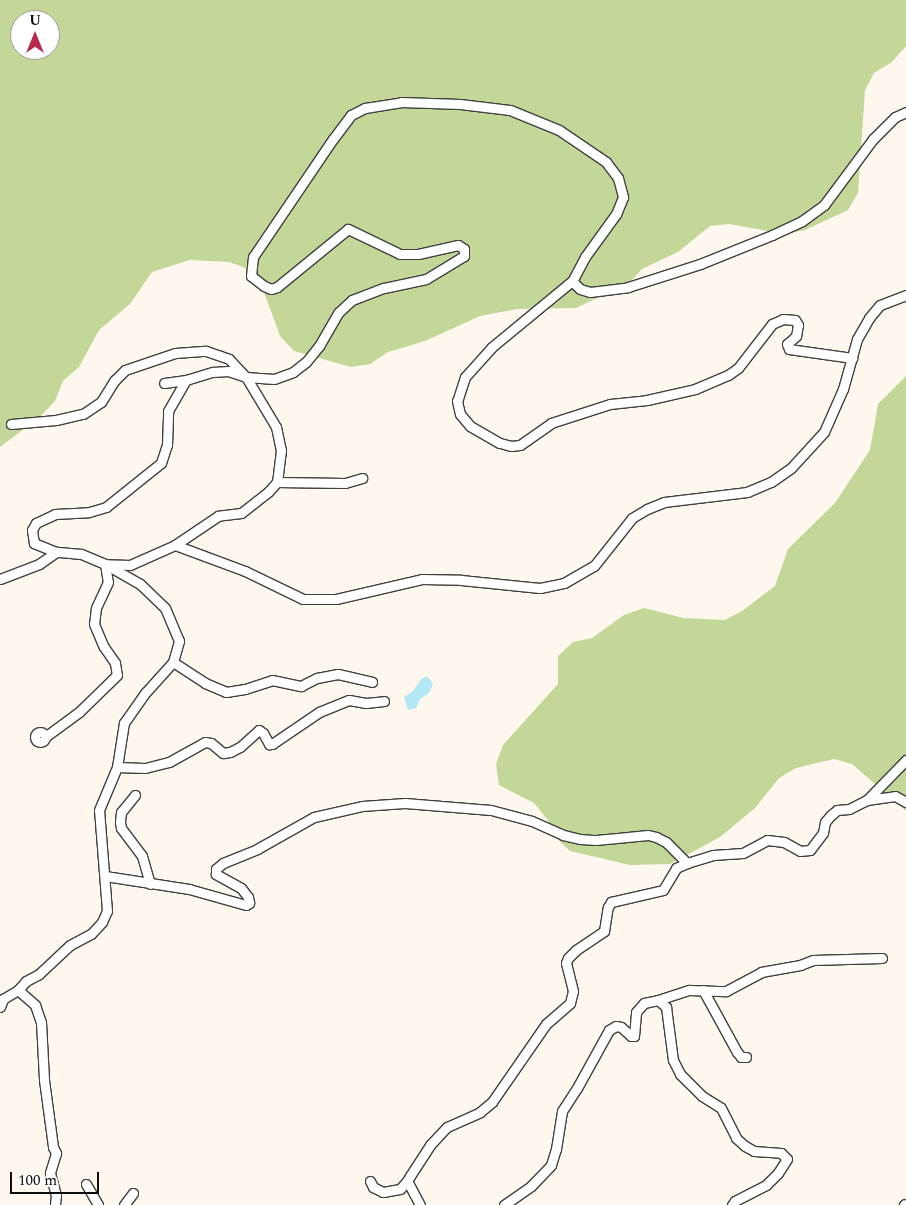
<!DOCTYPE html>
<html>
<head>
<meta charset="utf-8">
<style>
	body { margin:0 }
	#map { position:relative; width:906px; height:1205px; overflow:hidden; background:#fef7ed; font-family:Spectral,serif }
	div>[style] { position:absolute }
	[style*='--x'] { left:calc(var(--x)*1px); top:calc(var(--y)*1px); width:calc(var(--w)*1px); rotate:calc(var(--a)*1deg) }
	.forest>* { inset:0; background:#c2d798 }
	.water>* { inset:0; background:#b3e9f4 }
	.roads { filter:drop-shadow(1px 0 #404040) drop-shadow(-1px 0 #404040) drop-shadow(0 1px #404040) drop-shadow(0 -1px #404040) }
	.minor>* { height:9px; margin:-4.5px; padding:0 4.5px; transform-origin:4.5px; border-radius:4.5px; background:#fff }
	.minor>.ring { margin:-4.5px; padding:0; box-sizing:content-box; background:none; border:9px solid #fff; border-radius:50% }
	span { translate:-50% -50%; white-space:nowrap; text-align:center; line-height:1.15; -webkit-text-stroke:5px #fff; paint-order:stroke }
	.north { position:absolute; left:10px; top:10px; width:50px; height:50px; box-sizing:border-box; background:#fff; border:1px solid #9e9e9e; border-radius:50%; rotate:0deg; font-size:14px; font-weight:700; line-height:20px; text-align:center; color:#0d0d0d }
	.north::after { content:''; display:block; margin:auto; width:18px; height:22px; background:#b72a4e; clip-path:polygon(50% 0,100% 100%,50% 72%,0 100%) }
	.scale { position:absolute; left:10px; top:1172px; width:89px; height:22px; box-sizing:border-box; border:2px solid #0d0d0d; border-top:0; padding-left:6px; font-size:15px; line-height:18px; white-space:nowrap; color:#0d0d0d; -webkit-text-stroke:4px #fff; paint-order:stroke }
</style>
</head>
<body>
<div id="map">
	<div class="forest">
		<div style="clip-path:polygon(evenodd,0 0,906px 0,906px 46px,892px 62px,874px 73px,865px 90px,858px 193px,848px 210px,805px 230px,785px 234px,729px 224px,710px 226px,678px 252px,642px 269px,629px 283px,576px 308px,517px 309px,480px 316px,425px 341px,388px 352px,370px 364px,351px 367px,294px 351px,280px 336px,261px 284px,248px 269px,229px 262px,190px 260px,152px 272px,130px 304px,99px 330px,79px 367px,63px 381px,55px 401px,40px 417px,0 447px,0 0,20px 20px,50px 20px,50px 50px,20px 50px,20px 20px)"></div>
		<div style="clip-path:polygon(906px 376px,906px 811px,852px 764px,834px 759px,796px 768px,779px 778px,755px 808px,720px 837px,670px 864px,630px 865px,570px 851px,555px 837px,547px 819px,534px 803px,499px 785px,496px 764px,503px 745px,558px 684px,558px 656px,573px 642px,592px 638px,624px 615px,644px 608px,683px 618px,725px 620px,742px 611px,775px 586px,788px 549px,835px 503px,870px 450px,878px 404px)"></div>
	</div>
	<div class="water">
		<div style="clip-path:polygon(427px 676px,433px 684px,429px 693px,420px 699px,416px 708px,408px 710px,404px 697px,413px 691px,421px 679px)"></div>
	</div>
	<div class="roads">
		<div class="minor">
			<div style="--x:572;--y:281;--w:104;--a:140.5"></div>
			<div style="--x:492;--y:347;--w:40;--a:132"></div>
			<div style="--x:465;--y:377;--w:25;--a:108"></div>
			<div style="--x:457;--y:401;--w:13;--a:77"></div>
			<div style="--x:460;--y:414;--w:16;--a:50"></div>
			<div style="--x:470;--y:426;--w:34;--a:30"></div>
			<div style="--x:500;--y:443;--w:11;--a:15"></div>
			<div style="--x:511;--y:446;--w:9;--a:-6"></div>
			<div style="--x:520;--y:445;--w:38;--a:-35"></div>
			<div style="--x:551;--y:423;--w:62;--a:-17.9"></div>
			<div style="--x:610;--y:404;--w:37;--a:-6"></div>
			<div style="--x:647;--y:400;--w:49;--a:-12.9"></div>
			<div style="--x:695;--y:389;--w:36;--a:-23"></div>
			<div style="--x:728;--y:375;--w:12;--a:-35"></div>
			<div style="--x:738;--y:368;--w:56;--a:-52.3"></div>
			<div style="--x:772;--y:324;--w:12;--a:-24"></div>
			<div style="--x:783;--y:319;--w:12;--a:5"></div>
			<div style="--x:795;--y:320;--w:6;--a:59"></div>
			<div style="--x:798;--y:325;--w:11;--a:100"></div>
			<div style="--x:796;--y:336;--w:12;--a:138"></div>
			<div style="--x:787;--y:344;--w:5;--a:68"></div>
			<div style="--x:789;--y:349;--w:64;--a:8.1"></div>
			<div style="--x:186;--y:380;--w:28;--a:-17"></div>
			<div style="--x:213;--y:372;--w:15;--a:-4"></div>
			<div style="--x:228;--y:371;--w:19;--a:18"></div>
			<div style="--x:246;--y:377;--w:28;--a:4"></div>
			<div style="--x:274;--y:379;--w:20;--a:-20"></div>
			<div style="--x:293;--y:372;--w:16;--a:-38"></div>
			<div style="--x:306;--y:362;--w:21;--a:-51"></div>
			<div style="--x:319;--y:346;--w:39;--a:-60"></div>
			<div style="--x:339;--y:312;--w:18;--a:-43"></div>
			<div style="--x:352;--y:300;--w:34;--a:-21"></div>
			<div style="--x:384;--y:288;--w:43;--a:-12.1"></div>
			<div style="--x:426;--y:279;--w:44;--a:-31.2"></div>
			<div style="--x:464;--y:256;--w:7;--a:-90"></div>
			<div style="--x:464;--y:249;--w:7;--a:-146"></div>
			<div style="--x:458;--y:245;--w:41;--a:167.3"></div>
			<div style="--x:418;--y:254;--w:18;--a:180"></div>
			<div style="--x:400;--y:254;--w:58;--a:-154.3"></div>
			<div style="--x:348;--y:229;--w:92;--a:140.8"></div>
			<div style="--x:277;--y:287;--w:6;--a:162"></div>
			<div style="--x:271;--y:289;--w:8;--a:-157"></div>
			<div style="--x:264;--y:286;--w:16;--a:-142"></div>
			<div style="--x:251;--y:276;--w:19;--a:-84"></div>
			<div style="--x:253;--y:257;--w:143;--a:-55.9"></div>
			<div style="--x:333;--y:139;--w:30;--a:-53"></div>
			<div style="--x:351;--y:115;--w:16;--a:-27"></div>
			<div style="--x:365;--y:108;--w:36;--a:-9"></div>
			<div style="--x:401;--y:102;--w:59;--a:1.9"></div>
			<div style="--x:460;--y:104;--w:50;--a:6.8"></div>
			<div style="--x:510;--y:110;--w:53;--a:22.2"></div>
			<div style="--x:559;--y:130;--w:57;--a:34.2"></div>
			<div style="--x:606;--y:162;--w:20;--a:53"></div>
			<div style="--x:618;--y:178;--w:20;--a:75"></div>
			<div style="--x:623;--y:197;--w:18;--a:112"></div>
			<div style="--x:616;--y:214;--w:53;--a:125.8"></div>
			<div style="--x:585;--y:257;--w:27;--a:118"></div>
			<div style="--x:572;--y:281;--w:11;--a:45"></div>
			<div style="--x:580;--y:289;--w:10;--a:17"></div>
			<div style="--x:590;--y:292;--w:38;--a:-7"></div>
			<div style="--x:628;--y:287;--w:76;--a:-17.7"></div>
			<div style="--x:700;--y:264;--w:78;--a:-21.9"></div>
			<div style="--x:772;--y:235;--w:33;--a:-25"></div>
			<div style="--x:802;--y:221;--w:27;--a:-36"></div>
			<div style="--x:824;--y:205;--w:82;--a:-53.4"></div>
			<div style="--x:873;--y:139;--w:31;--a:-45"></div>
			<div style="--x:895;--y:117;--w:12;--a:-24"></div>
			<div style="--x:11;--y:424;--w:45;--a:-5.1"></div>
			<div style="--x:56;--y:420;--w:28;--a:-13"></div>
			<div style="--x:83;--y:414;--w:22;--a:-34"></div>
			<div style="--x:101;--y:402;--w:26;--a:-58"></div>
			<div style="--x:115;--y:380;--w:14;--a:-45"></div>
			<div style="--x:125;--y:370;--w:53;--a:-18.8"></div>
			<div style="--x:175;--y:353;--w:31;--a:-4"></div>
			<div style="--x:206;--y:351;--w:24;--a:19"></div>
			<div style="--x:229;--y:359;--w:25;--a:47"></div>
			<div style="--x:246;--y:377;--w:58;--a:59"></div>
			<div style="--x:276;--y:427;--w:24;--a:78"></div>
			<div style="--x:281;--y:450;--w:32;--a:97"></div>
			<div style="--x:277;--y:482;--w:13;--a:132"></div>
			<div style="--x:268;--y:492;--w:34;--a:142"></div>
			<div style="--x:241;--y:513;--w:23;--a:173"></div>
			<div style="--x:218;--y:516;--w:52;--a:146"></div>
			<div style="--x:175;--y:545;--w:49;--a:156"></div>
			<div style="--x:130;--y:565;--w:25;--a:-178"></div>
			<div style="--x:105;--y:564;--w:18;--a:81"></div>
			<div style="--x:108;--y:582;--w:29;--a:115"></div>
			<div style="--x:96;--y:608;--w:16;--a:97"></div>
			<div style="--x:94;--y:624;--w:25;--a:67"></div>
			<div style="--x:104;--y:647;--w:19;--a:55"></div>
			<div style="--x:115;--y:663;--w:12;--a:81"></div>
			<div style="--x:117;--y:675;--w:53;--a:135.8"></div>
			<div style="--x:79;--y:712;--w:42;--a:143.7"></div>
			<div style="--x:277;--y:482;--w:68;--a:0.8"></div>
			<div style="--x:345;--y:483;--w:18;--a:-16"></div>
			<div style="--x:175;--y:545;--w:75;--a:20.4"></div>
			<div style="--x:245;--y:571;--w:64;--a:25.8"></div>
			<div style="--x:303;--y:599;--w:33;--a:0"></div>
			<div style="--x:336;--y:599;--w:88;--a:-13.1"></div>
			<div style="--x:422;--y:579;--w:39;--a:1"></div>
			<div style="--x:461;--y:580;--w:79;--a:5.8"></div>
			<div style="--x:540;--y:588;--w:25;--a:-12"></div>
			<div style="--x:564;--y:583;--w:34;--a:-30"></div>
			<div style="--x:594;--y:566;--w:61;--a:-51.6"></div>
			<div style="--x:632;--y:518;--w:17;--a:-31"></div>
			<div style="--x:647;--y:509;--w:18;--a:-22"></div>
			<div style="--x:664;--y:502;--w:84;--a:-6.9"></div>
			<div style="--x:747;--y:492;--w:26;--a:-23"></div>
			<div style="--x:771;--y:482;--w:24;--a:-35"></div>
			<div style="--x:791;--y:468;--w:49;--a:-47.5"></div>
			<div style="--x:824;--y:432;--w:47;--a:-66.2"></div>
			<div style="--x:843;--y:389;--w:52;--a:-74.4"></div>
			<div style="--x:857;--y:339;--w:24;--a:-60"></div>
			<div style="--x:869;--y:318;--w:17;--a:-50"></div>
			<div style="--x:880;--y:305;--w:28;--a:-21"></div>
			<div style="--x:0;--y:579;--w:42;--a:-21"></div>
			<div style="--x:39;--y:564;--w:21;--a:-35"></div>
			<div style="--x:173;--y:662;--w:38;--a:33"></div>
			<div style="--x:205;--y:683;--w:23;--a:23"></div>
			<div style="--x:226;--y:692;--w:19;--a:-9"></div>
			<div style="--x:245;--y:689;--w:28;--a:-18"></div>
			<div style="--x:272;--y:680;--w:30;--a:12"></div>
			<div style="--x:301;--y:686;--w:18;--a:-27"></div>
			<div style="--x:317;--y:678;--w:21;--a:-11"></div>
			<div style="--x:338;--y:674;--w:35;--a:13"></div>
			<div class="ring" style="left:35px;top:732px;width:1px;height:1px"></div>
			<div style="--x:117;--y:767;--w:28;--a:2"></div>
			<div style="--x:145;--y:768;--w:25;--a:-14"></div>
			<div style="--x:169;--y:762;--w:41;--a:-29.1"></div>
			<div style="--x:205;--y:742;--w:6;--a:9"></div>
			<div style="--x:211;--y:743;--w:16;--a:40"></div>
			<div style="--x:223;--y:753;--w:7;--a:-8"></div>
			<div style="--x:230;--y:752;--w:11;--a:-27"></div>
			<div style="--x:240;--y:747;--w:25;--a:-42"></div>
			<div style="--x:259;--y:730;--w:5;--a:37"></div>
			<div style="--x:263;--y:733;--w:13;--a:61"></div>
			<div style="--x:269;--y:744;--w:3;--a:0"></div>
			<div style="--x:272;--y:744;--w:57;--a:-34.2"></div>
			<div style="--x:319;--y:712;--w:32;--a:-22"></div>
			<div style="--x:349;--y:700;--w:17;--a:10"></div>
			<div style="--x:366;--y:703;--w:18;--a:-6"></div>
			<div style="--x:135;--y:795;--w:22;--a:129"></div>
			<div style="--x:121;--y:812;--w:10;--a:96"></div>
			<div style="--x:120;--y:822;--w:6;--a:81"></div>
			<div style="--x:121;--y:828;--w:35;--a:53"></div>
			<div style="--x:142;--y:856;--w:29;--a:74"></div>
			<div style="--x:867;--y:800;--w:28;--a:-8"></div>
			<div style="--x:895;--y:796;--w:13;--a:29"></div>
			<div style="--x:105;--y:876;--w:85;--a:8.8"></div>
			<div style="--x:189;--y:889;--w:59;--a:15.7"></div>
			<div style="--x:246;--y:905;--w:4;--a:-34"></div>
			<div style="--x:249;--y:903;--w:6;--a:-99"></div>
			<div style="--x:248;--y:897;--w:11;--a:-128"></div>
			<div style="--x:241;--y:888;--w:29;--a:-151"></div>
			<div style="--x:216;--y:874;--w:5;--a:-90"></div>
			<div style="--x:216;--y:869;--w:9;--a:-41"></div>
			<div style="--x:223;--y:863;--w:37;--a:-22"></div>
			<div style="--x:257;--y:849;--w:65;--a:-29.3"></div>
			<div style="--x:314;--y:817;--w:49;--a:-12.9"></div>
			<div style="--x:362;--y:806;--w:43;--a:-4"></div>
			<div style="--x:405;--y:803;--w:86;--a:4.7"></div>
			<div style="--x:491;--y:810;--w:42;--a:15"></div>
			<div style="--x:532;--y:821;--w:34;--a:24"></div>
			<div style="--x:563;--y:835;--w:17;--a:13"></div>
			<div style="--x:580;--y:839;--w:16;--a:4"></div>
			<div style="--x:596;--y:840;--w:52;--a:-5.5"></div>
			<div style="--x:648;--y:835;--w:8;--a:14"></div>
			<div style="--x:656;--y:837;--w:11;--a:27"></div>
			<div style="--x:666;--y:842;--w:30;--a:45"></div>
			<div style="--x:18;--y:990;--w:12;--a:-48"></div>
			<div style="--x:26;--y:981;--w:15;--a:-28"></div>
			<div style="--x:39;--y:974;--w:42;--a:-43.1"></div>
			<div style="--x:70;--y:945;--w:24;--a:-28"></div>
			<div style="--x:91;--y:934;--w:16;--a:-47"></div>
			<div style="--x:102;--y:922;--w:12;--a:-66"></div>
			<div style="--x:107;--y:911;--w:101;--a:-94.5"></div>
			<div style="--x:99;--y:810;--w:47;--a:-67.3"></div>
			<div style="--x:117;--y:767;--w:45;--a:-81"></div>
			<div style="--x:124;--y:723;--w:38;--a:-55"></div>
			<div style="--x:146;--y:692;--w:40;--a:-48"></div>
			<div style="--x:173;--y:662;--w:22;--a:-74"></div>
			<div style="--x:179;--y:641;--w:36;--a:-113"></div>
			<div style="--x:165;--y:608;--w:35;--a:-136"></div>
			<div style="--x:140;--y:584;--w:40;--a:-150.3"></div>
			<div style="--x:105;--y:564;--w:26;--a:-157"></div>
			<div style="--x:81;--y:554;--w:25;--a:-175"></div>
			<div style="--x:56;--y:552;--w:24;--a:-158"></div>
			<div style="--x:34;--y:543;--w:13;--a:-99"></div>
			<div style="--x:32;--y:530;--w:8;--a:-60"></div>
			<div style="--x:36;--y:523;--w:21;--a:-25"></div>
			<div style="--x:55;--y:514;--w:34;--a:-3"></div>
			<div style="--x:89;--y:512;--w:18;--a:-16"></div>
			<div style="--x:106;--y:507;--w:70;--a:-38.7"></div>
			<div style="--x:161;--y:463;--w:19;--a:-72"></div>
			<div style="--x:167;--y:445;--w:34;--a:-88"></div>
			<div style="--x:168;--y:411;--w:36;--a:-60"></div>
			<div style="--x:186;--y:380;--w:22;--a:172"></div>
			<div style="--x:703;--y:990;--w:71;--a:61.3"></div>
			<div style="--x:737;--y:1052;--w:6;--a:51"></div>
			<div style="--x:741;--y:1057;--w:5;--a:0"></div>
			<div style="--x:658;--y:1000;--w:33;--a:-18"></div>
			<div style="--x:689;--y:990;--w:37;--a:2"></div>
			<div style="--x:726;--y:991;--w:40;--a:-28"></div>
			<div style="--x:761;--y:972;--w:40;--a:-10"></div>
			<div style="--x:800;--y:965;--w:14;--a:-21"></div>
			<div style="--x:813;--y:960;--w:69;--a:-1.7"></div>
			<div style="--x:0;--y:1007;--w:9;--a:-69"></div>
			<div style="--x:3;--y:999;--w:17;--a:-31"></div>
			<div style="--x:18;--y:990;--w:23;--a:41"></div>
			<div style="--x:35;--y:1005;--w:18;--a:71"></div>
			<div style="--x:41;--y:1022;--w:58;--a:87"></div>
			<div style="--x:44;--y:1080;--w:68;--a:82.3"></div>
			<div style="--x:53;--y:1147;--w:7;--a:63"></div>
			<div style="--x:56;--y:1153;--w:21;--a:107"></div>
			<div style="--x:50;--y:1173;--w:23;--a:75"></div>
			<div style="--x:56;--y:1195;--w:10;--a:96"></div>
			<div style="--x:370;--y:1181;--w:7;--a:63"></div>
			<div style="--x:373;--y:1187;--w:11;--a:27"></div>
			<div style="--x:383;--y:1192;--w:17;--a:-10"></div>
			<div style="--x:400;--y:1189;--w:11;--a:-49"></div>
			<div style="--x:86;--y:1184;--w:24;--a:60"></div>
			<div style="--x:124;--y:1205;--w:15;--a:-53"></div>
			<div style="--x:420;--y:1205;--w:27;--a:-118"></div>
			<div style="--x:407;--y:1181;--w:6;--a:-59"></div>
			<div style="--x:410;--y:1176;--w:37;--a:-57"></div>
			<div style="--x:430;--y:1145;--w:25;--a:-47"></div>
			<div style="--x:447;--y:1127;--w:36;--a:-24"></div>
			<div style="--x:480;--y:1112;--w:16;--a:-40"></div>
			<div style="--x:492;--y:1102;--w:95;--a:-55.3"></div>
			<div style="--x:546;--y:1024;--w:32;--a:-41"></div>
			<div style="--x:570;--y:1003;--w:12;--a:-76"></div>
			<div style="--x:573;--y:991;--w:29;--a:-104"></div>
			<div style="--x:566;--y:963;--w:5;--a:-68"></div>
			<div style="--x:568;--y:958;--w:11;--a:-45"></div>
			<div style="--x:576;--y:950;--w:34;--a:-34"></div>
			<div style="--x:604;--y:931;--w:24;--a:-81"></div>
			<div style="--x:608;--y:907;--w:6;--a:-59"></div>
			<div style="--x:611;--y:902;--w:53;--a:-13"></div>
			<div style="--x:663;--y:890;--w:26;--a:-59"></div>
			<div style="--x:676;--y:868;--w:12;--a:-24"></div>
			<div style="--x:687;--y:863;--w:27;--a:-17"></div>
			<div style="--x:713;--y:855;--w:30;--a:-4"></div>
			<div style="--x:743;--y:853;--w:27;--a:-28"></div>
			<div style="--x:767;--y:840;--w:17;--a:7"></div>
			<div style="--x:784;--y:842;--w:18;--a:29"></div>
			<div style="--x:800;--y:851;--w:10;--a:-6"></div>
			<div style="--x:810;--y:850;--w:21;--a:-53"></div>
			<div style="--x:823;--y:833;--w:11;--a:-80"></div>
			<div style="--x:825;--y:822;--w:8;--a:-50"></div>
			<div style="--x:830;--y:816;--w:9;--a:-41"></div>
			<div style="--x:837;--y:810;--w:12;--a:-5"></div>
			<div style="--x:849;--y:809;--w:20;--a:-27"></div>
			<div style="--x:867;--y:800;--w:56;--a:-45.7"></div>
			<div style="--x:504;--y:1205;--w:33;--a:-35"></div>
			<div style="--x:531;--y:1186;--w:29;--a:-46"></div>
			<div style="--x:551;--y:1165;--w:17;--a:-73"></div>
			<div style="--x:556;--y:1149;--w:38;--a:-81"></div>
			<div style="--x:562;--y:1111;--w:27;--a:-57"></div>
			<div style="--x:577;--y:1088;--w:66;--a:-61.1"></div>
			<div style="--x:609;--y:1030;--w:8;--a:-30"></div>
			<div style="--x:616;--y:1026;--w:5;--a:11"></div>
			<div style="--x:621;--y:1027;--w:13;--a:42"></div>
			<div style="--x:631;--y:1036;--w:3;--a:0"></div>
			<div style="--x:634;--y:1036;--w:24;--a:-85"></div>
			<div style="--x:636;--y:1012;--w:12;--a:-48"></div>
			<div style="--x:644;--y:1003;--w:14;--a:-12"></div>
			<div style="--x:658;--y:1000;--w:11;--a:41"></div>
			<div style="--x:666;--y:1007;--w:53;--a:82.5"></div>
			<div style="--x:673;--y:1060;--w:16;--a:63"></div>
			<div style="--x:680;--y:1074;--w:31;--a:45"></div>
			<div style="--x:702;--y:1096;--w:22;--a:32"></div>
			<div style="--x:721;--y:1108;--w:34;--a:63"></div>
			<div style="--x:736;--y:1138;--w:12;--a:42"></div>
			<div style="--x:745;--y:1146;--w:10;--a:29"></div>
			<div style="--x:754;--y:1151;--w:27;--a:4"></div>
			<div style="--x:781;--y:1153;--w:8;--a:45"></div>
			<div style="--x:787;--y:1159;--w:17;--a:123"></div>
			<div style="--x:778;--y:1173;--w:17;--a:135"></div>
			<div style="--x:766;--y:1185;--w:35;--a:153"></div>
			<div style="--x:735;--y:1201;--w:5;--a:127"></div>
			<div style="--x:904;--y:1205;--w:1;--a:-45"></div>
		</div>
	</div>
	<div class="north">U</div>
	<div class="scale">100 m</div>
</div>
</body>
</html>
